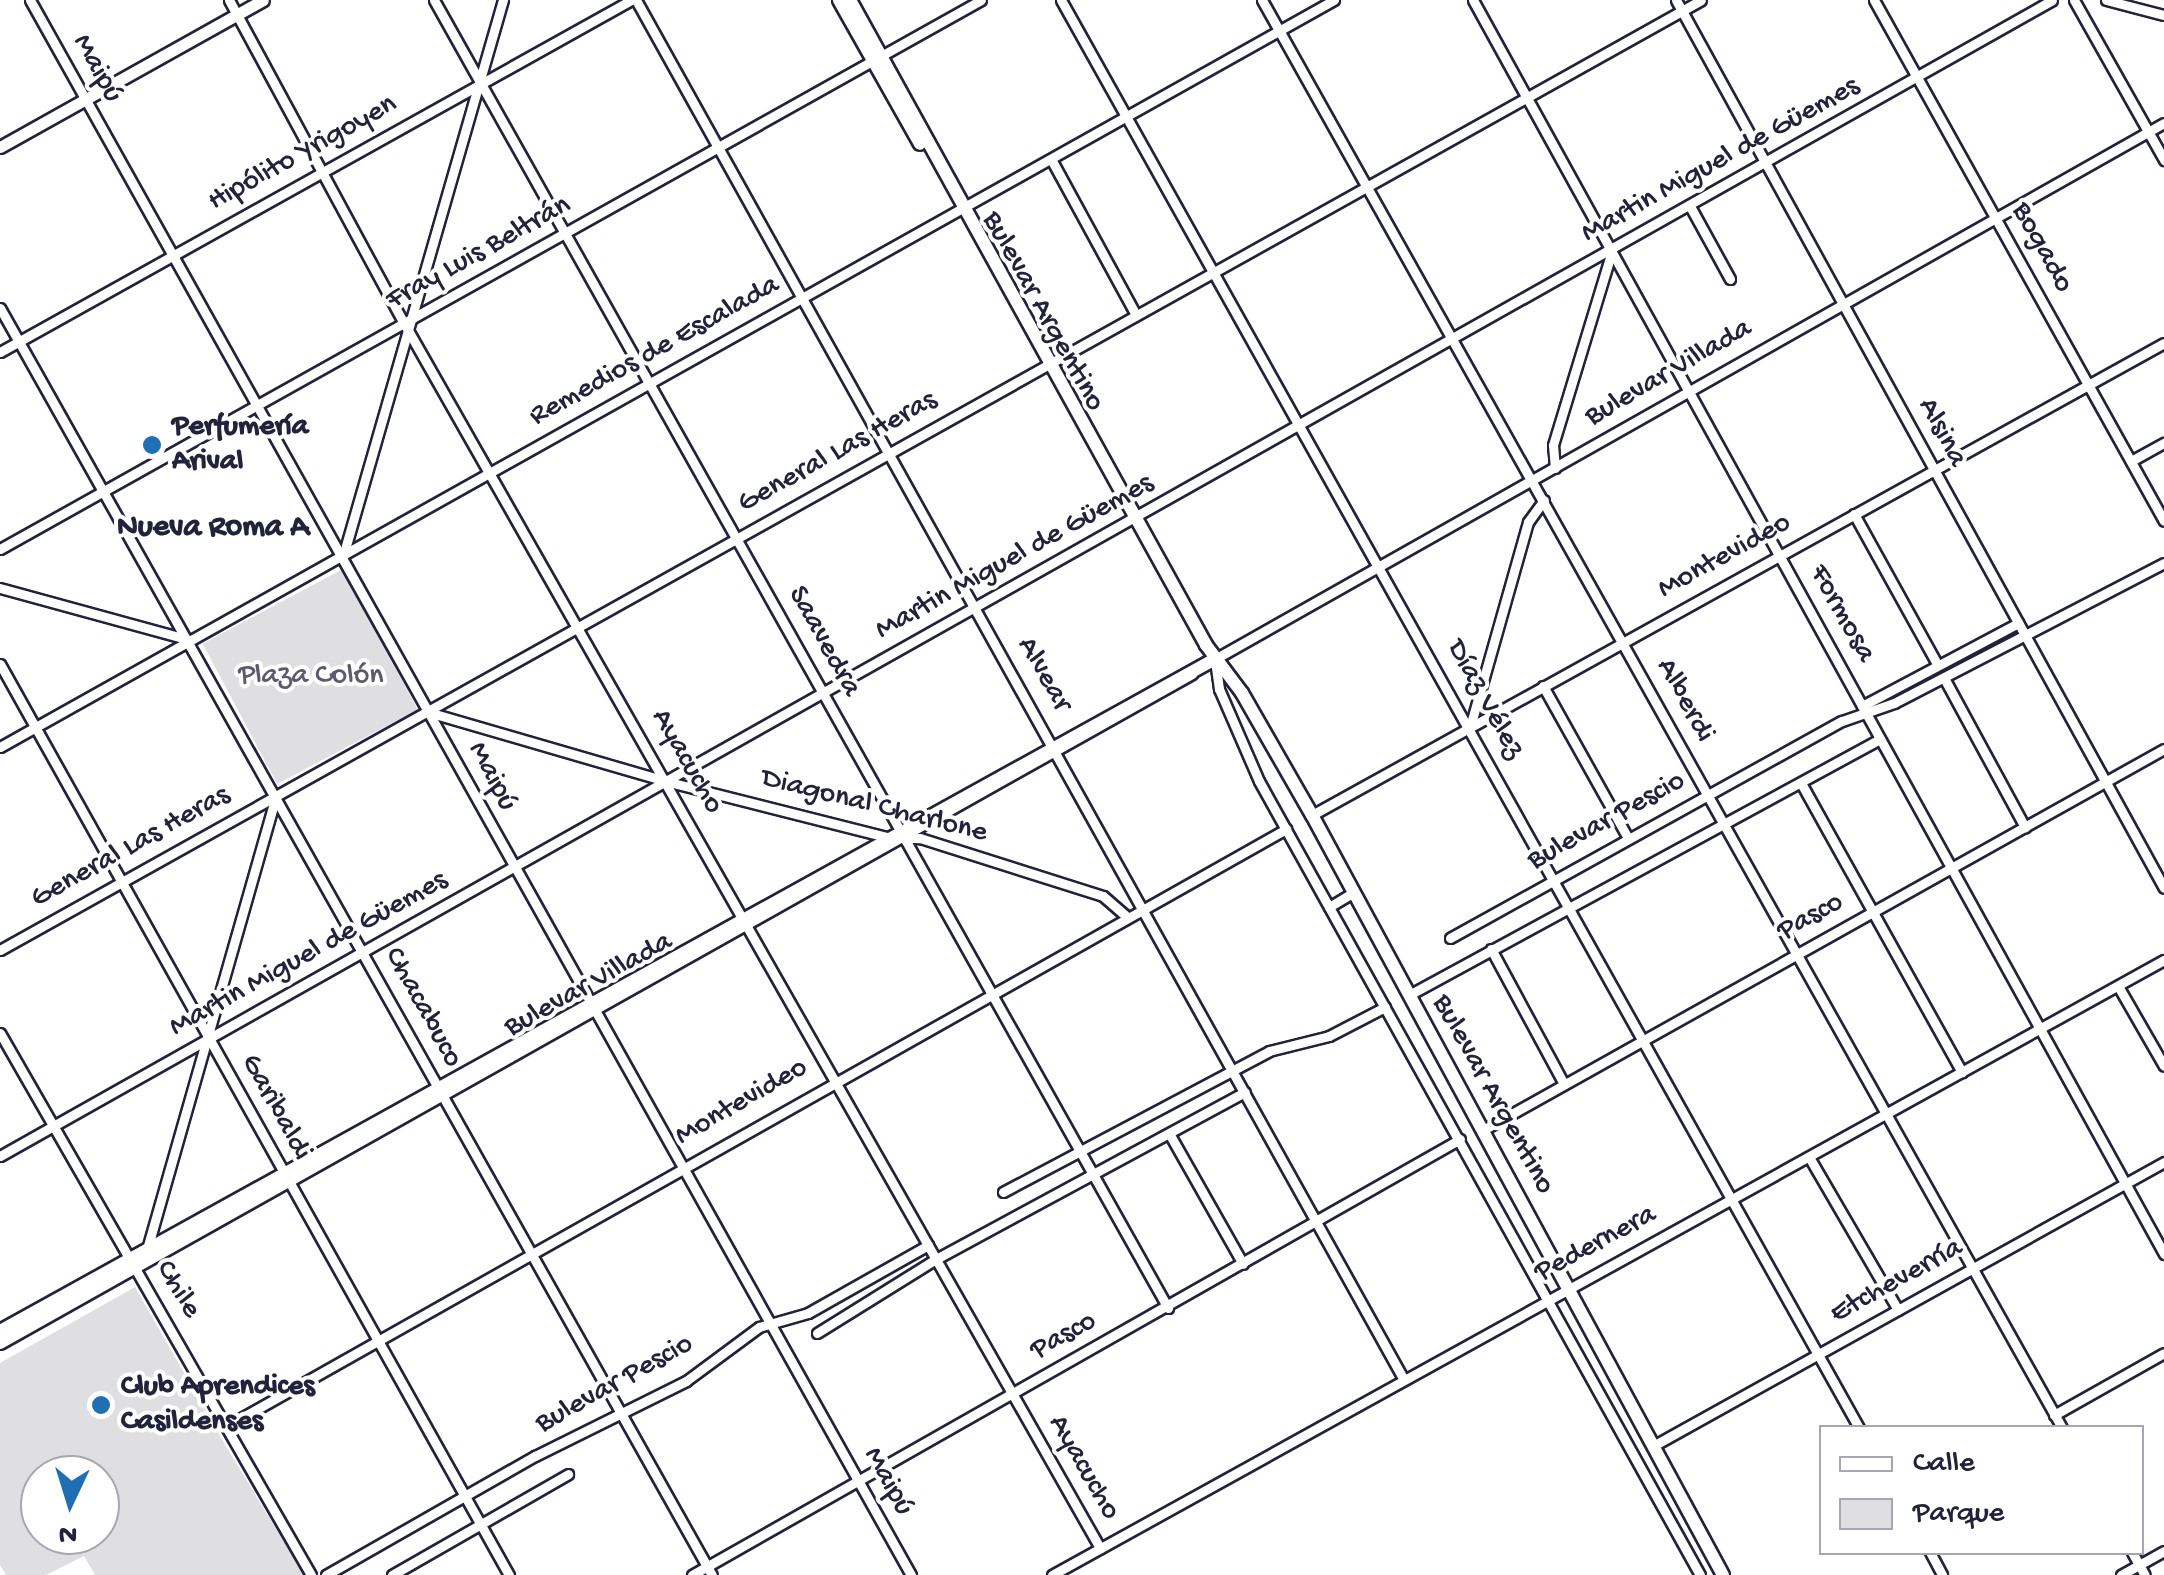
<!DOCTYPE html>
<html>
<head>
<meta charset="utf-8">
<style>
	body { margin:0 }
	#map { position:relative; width:2164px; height:1575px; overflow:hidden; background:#fff; font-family:"Gochi Hand",sans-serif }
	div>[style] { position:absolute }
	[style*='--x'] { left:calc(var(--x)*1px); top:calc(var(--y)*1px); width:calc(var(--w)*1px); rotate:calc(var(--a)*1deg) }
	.green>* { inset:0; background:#dfdfe2; transform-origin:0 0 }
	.roads { filter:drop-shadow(2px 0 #22223b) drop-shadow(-2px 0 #22223b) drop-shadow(0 2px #22223b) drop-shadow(0 -2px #22223b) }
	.minor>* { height:9px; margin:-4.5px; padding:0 4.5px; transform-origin:4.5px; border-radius:4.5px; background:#fff }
	.tertiary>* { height:11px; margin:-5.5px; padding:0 5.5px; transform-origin:5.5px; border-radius:5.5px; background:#fff }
	.secondary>* { height:12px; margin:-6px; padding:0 6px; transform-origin:6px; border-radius:6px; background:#fff }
	.dots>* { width:28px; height:28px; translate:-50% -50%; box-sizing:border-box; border:5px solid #fff; border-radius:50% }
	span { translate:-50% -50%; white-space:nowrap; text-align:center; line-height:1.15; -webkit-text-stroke:8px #fff; paint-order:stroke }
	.street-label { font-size:30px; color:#22223b }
	.poi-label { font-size:30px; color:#22223b; font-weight:700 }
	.left { translate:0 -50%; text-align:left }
	.park-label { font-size:30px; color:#5b5b6d }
	.neighbourhood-label { font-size:32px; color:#22223b; font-weight:700 }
	.legend { position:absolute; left:1819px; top:1425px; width:325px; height:130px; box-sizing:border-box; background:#fff; border:2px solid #a7a7b1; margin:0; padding:12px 18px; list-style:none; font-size:30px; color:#22223b }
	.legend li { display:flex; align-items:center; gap:20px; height:50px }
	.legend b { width:50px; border:2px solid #a7a7b1 }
	.north { position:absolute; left:20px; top:1455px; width:100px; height:100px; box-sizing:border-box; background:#fff; border:2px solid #a7a7b1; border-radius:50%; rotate:184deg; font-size:28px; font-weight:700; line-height:40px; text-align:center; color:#22223b }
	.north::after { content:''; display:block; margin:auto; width:35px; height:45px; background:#1f6fb2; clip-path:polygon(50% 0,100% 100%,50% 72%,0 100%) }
</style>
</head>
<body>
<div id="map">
	<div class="green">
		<div style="left:343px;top:569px;width:159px;height:159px;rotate:62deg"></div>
		<div style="clip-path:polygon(evenodd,135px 1287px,227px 1448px,304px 1575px,95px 1575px,84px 1556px,46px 1575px,6px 1575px,0 1565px,0 1363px,135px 1287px,100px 1475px,100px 1535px,40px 1535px,40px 1475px,100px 1475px)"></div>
	</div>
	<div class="roads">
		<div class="minor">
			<div style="--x:30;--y:0;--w:1805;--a:60.78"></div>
			<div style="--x:229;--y:0;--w:370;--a:61.6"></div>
			<div style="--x:405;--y:325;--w:1407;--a:60.39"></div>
			<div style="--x:434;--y:0;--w:1500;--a:60.7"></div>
			<div style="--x:636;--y:0;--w:1575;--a:60.9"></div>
			<div style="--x:1061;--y:0;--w:1636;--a:60.8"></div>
			<div style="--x:1262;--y:0;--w:1637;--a:60.74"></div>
			<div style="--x:1473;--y:0;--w:1432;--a:61.14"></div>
			<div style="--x:1676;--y:0;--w:1013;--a:61.21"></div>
			<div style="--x:1874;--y:0;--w:596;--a:60.9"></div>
			<div style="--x:2074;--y:0;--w:184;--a:60.6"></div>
			<div style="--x:2106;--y:0;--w:60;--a:14.5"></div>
			<div style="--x:1051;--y:159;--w:178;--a:61.4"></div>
			<div style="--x:1691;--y:208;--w:81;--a:61.2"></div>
			<div style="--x:0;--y:308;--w:1453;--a:60.67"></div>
			<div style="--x:0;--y:352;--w:723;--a:-29.15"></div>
			<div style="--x:2131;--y:461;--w:38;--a:-29"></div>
			<div style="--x:1555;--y:468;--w:23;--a:-95"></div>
			<div style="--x:1553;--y:445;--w:203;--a:-73.1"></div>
			<div style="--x:1854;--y:514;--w:171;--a:61"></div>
			<div style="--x:0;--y:549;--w:1124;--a:-29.23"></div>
			<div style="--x:343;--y:556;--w:579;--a:-73.95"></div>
			<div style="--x:0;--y:588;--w:197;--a:15.3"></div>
			<div style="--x:0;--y:664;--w:1044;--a:60.81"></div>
			<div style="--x:1944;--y:678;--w:170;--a:61.5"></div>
			<div style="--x:1543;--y:686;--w:174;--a:60.8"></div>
			<div style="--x:1862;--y:706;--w:177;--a:-28"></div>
			<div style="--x:428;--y:712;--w:251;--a:16.2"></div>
			<div style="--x:669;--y:782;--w:224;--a:14.2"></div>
			<div style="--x:886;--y:837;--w:34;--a:2"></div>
			<div style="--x:920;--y:838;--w:192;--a:17.6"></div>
			<div style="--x:1103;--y:896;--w:32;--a:41"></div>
			<div style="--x:1470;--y:727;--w:213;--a:-74.2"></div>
			<div style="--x:1528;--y:522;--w:27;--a:-54"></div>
			<div style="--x:0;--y:747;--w:1529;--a:-29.25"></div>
			<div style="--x:1801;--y:783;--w:331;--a:60.9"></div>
			<div style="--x:1312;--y:815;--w:974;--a:-28.99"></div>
			<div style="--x:1329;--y:907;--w:29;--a:-31"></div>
			<div style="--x:1450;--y:938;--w:448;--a:-29"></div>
			<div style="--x:1842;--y:721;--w:55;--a:-19.1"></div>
			<div style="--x:1894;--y:703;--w:304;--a:-27.4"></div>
			<div style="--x:1491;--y:949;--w:153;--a:61.6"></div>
			<div style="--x:0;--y:950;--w:1948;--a:-29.18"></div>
			<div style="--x:2118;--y:986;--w:92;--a:60.1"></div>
			<div style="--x:1409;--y:995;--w:536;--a:-28.53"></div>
			<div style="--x:0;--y:1033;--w:625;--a:60.15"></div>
			<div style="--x:1483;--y:1130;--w:780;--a:-29.23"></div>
			<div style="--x:1170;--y:1135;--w:148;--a:60.5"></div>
			<div style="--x:0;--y:1156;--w:2355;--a:-29.39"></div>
			<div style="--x:1809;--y:1157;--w:177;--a:59.8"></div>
			<div style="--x:1003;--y:1192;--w:301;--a:-27.9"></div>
			<div style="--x:1269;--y:1051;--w:62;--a:-14"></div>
			<div style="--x:1329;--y:1036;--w:63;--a:-27.4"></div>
			<div style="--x:147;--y:1249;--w:471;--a:-74.1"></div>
			<div style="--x:817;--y:1333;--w:140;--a:-31.9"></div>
			<div style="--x:936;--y:1259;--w:351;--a:-28.4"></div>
			<div style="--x:2054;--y:1415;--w:126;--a:-29.4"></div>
			<div style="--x:227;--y:1426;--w:1216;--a:-29.41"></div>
			<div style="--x:1653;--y:1446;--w:585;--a:-29.06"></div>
			<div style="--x:1930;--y:1552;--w:26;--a:62"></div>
			<div style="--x:2132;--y:1552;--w:26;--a:61"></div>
			<div style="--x:326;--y:1575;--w:241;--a:-29.7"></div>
			<div style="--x:535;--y:1456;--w:169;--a:-26.4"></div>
			<div style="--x:686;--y:1381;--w:91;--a:-36.5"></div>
			<div style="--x:759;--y:1327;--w:51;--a:-15.9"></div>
			<div style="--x:808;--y:1313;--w:138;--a:-29.5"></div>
			<div style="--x:392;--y:1575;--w:203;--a:-29.8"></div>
			<div style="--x:692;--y:1575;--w:883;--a:-29.58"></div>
			<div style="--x:1052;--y:1575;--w:1271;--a:-28.95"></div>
			<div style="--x:1700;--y:1575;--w:908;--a:-119.05"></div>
			<div style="--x:1259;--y:781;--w:100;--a:-113.5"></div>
			<div style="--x:1219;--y:689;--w:30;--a:-98"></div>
			<div style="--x:1215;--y:659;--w:1090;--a:-29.46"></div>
			<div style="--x:2121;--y:1575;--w:49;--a:-29.2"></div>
		</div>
		<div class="tertiary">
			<div style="--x:0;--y:147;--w:301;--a:-29.2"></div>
		</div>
		<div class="secondary">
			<div style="--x:839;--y:0;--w:165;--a:60.6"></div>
			<div style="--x:850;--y:0;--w:737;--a:61.1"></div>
			<div style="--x:1206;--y:645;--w:60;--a:53.1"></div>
			<div style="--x:1242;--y:693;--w:141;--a:60.2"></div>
			<div style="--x:1312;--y:815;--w:864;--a:61.6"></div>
			<div style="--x:0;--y:1331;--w:1388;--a:-28.95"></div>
			<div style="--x:0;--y:1343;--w:1367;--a:-29.34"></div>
		</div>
	</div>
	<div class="dots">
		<div style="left:152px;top:445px;background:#1f6fb2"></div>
		<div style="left:101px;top:1405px;background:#1f6fb2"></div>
	</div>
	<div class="street-label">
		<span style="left:96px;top:69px;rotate:61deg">Maipú</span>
		<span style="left:303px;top:154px;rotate:-29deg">Hipólito Yrigoyen</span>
		<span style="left:1721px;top:161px;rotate:-29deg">Martin Miguel de Güemes</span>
		<span style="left:2041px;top:248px;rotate:61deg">Bogado</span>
		<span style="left:479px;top:254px;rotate:-29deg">Fray Luis Beltrán</span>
		<span style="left:1042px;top:312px;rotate:61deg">Bulevar Argentino</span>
		<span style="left:655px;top:352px;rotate:-29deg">Remedios de Escalada</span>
		<span style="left:1669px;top:374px;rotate:-30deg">Bulevar Villada</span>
		<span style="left:1941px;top:433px;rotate:62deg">Alsina</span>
		<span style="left:838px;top:453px;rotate:-29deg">General Las Heras</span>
		<span style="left:1725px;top:557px;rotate:-29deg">Montevideo</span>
		<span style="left:1015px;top:558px;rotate:-29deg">Martin Miguel de Güemes</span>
		<span style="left:1841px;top:614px;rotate:61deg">Formosa</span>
		<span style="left:823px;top:642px;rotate:61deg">Saavedra</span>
		<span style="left:1043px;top:675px;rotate:60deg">Alvear</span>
		<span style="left:1484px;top:700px;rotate:61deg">Díaz Vélez</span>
		<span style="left:1684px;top:701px;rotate:61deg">Alberdi</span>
		<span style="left:686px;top:762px;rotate:60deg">Ayacucho</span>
		<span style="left:491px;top:777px;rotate:62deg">Maipú</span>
		<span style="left:874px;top:807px;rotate:14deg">Diagonal Charlone</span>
		<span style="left:1607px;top:822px;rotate:-29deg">Bulevar Pescio</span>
		<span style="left:131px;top:848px;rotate:-29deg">General Las Heras</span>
		<span style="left:1811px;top:918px;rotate:-29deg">Pasco</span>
		<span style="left:309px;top:955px;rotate:-29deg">Martin Miguel de Güemes</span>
		<span style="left:589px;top:986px;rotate:-29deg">Bulevar Villada</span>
		<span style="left:422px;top:1008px;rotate:61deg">Chacabuco</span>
		<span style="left:1492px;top:1095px;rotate:61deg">Bulevar Argentino</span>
		<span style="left:742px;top:1103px;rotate:-30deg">Montevideo</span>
		<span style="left:275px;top:1108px;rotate:61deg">Garibaldi</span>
		<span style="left:1596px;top:1245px;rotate:-28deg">Pedernera</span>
		<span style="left:1897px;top:1282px;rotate:-29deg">Etcheverría</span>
		<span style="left:177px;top:1290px;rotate:59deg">Chile</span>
		<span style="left:1064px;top:1337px;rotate:-29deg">Pasco</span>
		<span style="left:615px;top:1385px;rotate:-29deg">Bulevar Pescio</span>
		<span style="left:1083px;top:1468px;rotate:60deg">Ayacucho</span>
		<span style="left:887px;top:1482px;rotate:61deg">Maipú</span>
	</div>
	<div class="poi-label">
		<span class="left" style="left:172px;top:445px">Perfumería<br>Arival</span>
		<span class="left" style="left:121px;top:1405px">Club Aprendices<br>Casildenses</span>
	</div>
	<div class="park-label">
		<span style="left:311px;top:677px">Plaza Colón</span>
	</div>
	<div class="neighbourhood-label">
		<span style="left:213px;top:528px">Nueva Roma A</span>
	</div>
	<ul class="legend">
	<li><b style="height:12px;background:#fff"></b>Calle</li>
	<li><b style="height:28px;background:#dfdfe2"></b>Parque</li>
	</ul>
	<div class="north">N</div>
</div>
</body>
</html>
